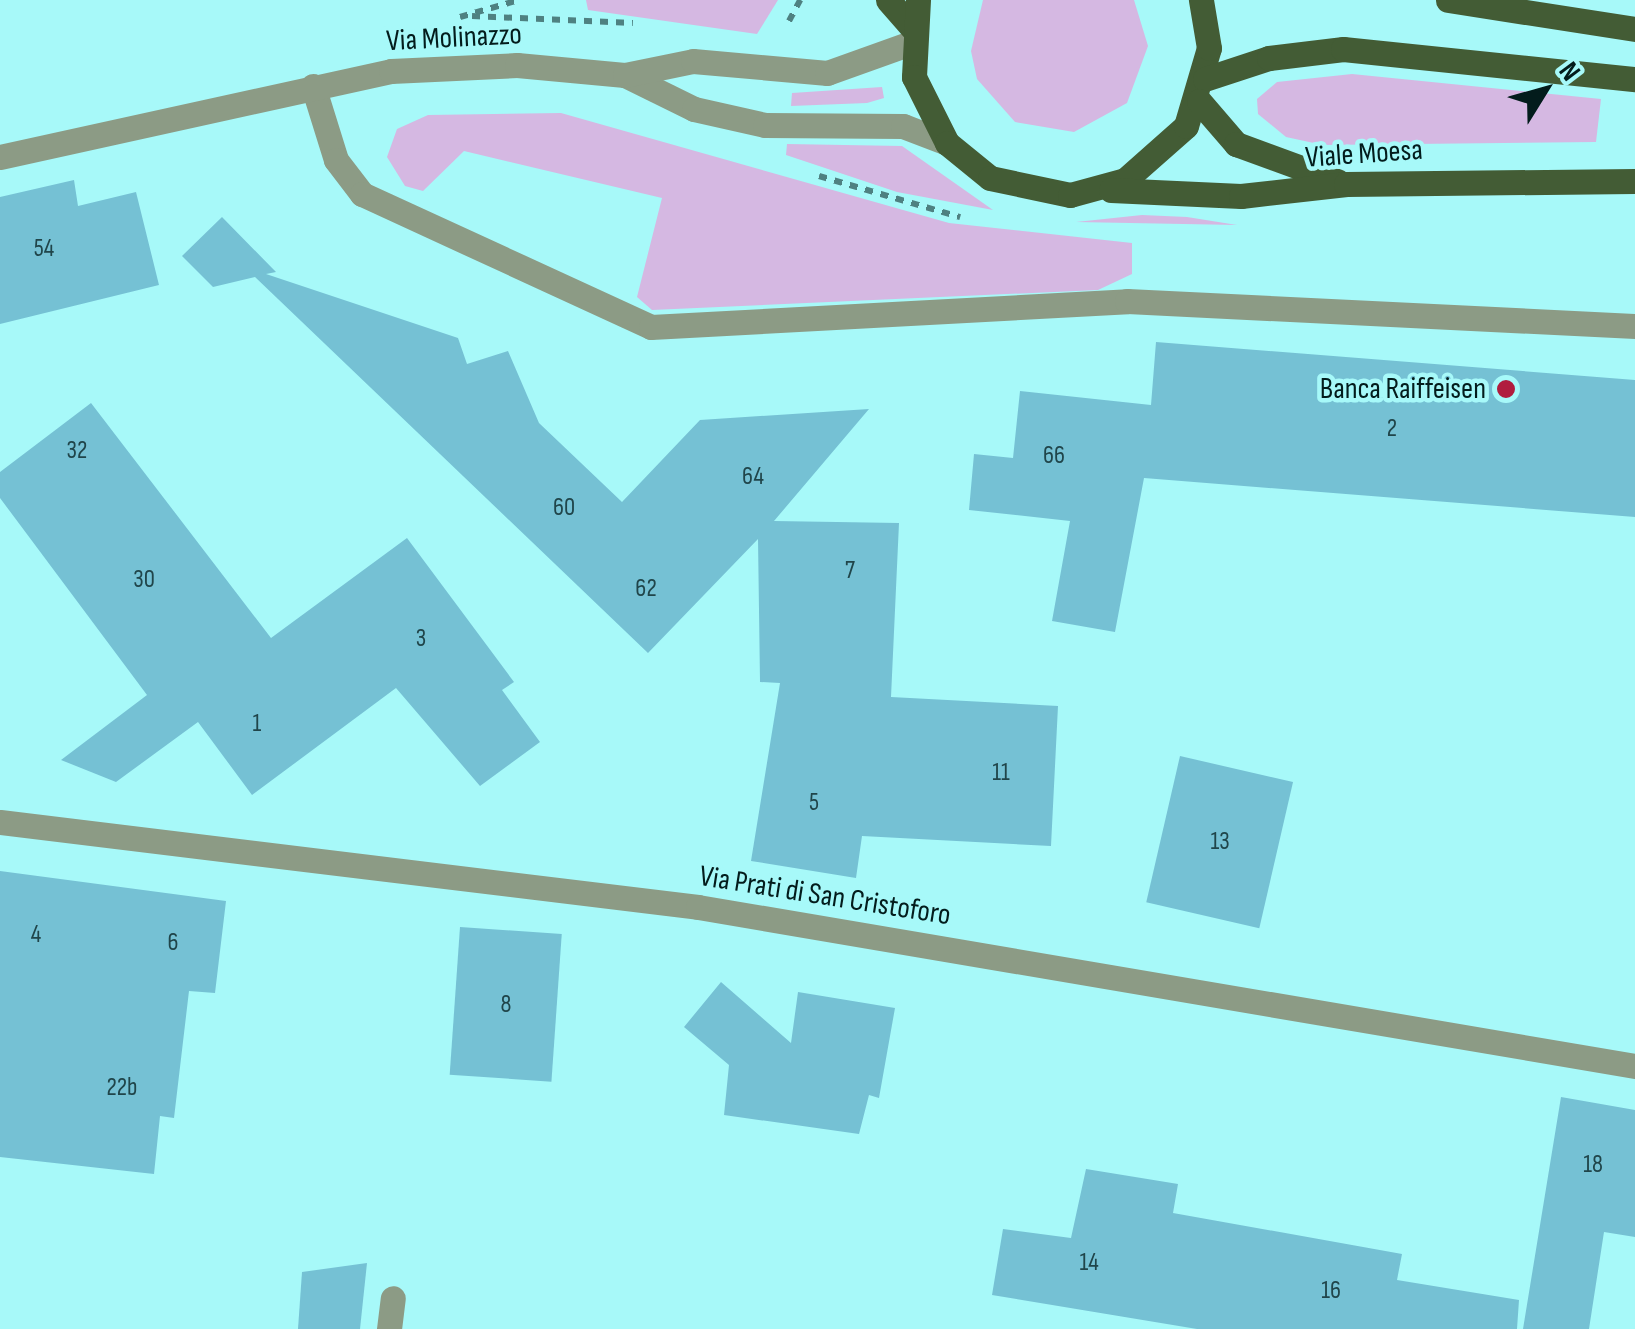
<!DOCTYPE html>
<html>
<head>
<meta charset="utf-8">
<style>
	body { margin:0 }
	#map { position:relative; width:1635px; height:1329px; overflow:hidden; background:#a7f9f9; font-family:"Sofia Sans Condensed",sans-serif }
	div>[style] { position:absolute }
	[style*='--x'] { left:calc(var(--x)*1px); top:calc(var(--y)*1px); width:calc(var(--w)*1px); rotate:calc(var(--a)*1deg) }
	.green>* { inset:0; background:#d5b8e2 }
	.building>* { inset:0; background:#75c1d4; transform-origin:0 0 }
	.path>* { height:6px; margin-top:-3px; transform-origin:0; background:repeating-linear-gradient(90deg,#4e8181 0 8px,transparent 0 16px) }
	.minor>* { height:25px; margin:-12.5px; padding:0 12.5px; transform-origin:12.5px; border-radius:12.5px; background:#8c9b85 }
	.major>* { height:25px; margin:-12.5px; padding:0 12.5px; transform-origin:12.5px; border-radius:12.5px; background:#435c35 }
	.dots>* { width:28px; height:28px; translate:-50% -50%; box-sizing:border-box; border:5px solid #a7f9f9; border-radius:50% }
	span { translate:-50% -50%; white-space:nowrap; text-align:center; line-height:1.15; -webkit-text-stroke:9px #a7f9f9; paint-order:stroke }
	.number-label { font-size:25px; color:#20454a }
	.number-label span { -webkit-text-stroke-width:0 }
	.street-label { font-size:30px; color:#031c1c }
	.poi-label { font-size:30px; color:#031c1c }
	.right { translate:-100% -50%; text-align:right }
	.north { position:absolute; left:1495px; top:40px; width:100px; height:100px; -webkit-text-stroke:8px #a7f9f9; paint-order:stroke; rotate:53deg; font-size:28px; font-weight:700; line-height:40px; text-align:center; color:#031c1c }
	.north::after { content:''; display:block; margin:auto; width:35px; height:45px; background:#031c1c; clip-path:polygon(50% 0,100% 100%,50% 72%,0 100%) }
</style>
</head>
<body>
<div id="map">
	<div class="green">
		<div style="clip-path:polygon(586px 0,778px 0,757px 34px,588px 10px)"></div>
		<div style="clip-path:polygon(983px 0,1134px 0,1148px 46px,1127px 103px,1074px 132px,1015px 122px,977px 79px,971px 51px)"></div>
		<div style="clip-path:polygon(1352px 74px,1601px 99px,1596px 142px,1323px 145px,1286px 137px,1258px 114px,1257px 99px,1277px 82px)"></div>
		<div style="clip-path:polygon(882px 87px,884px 98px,867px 103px,791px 106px,792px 93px)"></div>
		<div style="clip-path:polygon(561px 113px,949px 223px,1132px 243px,1132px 274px,1098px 290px,652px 310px,637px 297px,662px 198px,464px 151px,423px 191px,405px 186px,387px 157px,397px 129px,428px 115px)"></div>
		<div style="clip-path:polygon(787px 144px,902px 146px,993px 210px,897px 192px,786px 155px)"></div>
		<div style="clip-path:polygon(1142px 215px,1187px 217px,1237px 225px,1076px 222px)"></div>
	</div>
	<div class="building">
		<div style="clip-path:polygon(74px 180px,78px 206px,136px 192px,159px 285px,0 324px,0 197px)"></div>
		<div style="clip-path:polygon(222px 217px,276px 272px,266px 274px,458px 338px,467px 364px,508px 351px,539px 423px,622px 502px,700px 420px,869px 409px,774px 521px,899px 523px,891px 697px,1058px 706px,1051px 846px,862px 836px,856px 878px,751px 861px,780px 683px,760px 682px,758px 539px,648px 653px,255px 277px,213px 287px,182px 256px)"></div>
		<div style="clip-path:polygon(1156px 342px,1635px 380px,1635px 517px,1144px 478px,1115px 632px,1052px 621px,1070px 521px,969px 510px,974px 454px,1013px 458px,1020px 391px,1151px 405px)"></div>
		<div style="clip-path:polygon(91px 403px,271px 638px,407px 538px,514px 682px,502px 690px,540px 742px,480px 786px,396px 688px,252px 795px,198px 722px,116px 782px,61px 760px,147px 695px,0 498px,0 472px)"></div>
		<div style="left:1180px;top:756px;width:116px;height:150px;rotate:13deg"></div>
		<div style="clip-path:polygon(0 871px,226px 901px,215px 993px,189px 991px,174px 1118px,160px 1116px,154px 1174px,0 1157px)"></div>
		<div style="left:460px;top:927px;width:102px;height:148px;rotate:4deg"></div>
		<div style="clip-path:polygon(721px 982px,791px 1043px,798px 992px,895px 1008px,879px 1098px,869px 1095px,859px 1134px,724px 1115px,729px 1065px,684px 1027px)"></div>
		<div style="clip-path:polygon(1561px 1097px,1635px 1110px,1635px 1237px,1604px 1232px,1589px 1329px,1523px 1329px)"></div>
		<div style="clip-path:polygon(1086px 1169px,1178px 1184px,1173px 1213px,1402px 1254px,1397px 1280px,1519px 1300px,1517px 1329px,1197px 1329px,992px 1295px,1003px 1229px,1071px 1238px)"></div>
		<div style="clip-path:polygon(367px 1263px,360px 1329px,298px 1329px,302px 1272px)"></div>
	</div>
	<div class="path">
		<div style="--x:472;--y:16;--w:161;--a:2.5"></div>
		<div style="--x:460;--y:17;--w:61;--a:-16.1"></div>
		<div style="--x:789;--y:21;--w:24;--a:-62"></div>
		<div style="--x:819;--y:176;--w:147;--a:16.2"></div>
	</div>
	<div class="minor">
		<div style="--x:625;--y:75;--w:77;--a:26.2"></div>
		<div style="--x:694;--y:109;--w:73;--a:12.7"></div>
		<div style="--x:765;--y:125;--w:138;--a:0.4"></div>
		<div style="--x:903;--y:126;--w:47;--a:21.1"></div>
		<div style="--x:313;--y:86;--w:77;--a:72.7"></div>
		<div style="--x:336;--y:160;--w:43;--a:52.6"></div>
		<div style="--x:362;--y:194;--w:318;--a:24.7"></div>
		<div style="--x:651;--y:327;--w:477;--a:-3.1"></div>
		<div style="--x:1127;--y:301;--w:509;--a:2.82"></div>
		<div style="--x:0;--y:157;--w:400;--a:-12.4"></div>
		<div style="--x:391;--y:71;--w:126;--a:-2.7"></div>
		<div style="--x:517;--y:65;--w:108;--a:5.3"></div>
		<div style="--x:625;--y:75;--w:69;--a:-11.6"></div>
		<div style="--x:693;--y:61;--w:135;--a:5.1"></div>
		<div style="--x:827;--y:73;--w:89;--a:-19.7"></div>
		<div style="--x:0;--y:822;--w:703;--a:6.94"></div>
		<div style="--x:698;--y:907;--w:950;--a:9.63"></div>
		<div style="--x:389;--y:1329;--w:31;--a:-83"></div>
	</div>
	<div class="major">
		<div style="--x:888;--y:0;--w:37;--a:49"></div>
		<div style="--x:918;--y:0;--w:77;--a:93"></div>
		<div style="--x:914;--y:77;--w:74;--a:63.4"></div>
		<div style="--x:947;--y:143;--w:55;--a:39.1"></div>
		<div style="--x:990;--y:178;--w:82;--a:12"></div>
		<div style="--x:1070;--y:195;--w:57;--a:-15.3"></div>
		<div style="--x:1125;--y:180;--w:81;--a:-41.5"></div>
		<div style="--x:1186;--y:126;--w:81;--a:-73.6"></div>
		<div style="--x:1209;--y:48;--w:49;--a:-99.5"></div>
		<div style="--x:1448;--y:0;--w:189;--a:8.8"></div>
		<div style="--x:1205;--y:79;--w:67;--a:-18.2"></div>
		<div style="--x:1269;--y:58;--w:75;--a:-6.9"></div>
		<div style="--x:1343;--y:49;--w:294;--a:5.9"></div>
		<div style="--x:1199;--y:101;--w:57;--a:49.3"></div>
		<div style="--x:1236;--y:144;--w:108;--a:20.1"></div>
		<div style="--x:1111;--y:190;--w:130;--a:2.6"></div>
		<div style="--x:1241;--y:196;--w:106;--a:-6.5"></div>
		<div style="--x:1346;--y:184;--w:289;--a:-0.6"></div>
	</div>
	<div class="dots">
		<div style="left:1506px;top:389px;background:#b01d3e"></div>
	</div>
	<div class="number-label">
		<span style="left:44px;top:249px">54</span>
		<span style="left:1392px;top:429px">2</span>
		<span style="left:77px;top:451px">32</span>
		<span style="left:1054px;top:456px">66</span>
		<span style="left:753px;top:477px">64</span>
		<span style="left:564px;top:508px">60</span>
		<span style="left:850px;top:571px">7</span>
		<span style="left:144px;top:580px">30</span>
		<span style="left:646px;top:589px">62</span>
		<span style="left:421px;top:639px">3</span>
		<span style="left:257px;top:724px">1</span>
		<span style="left:1001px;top:773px">11</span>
		<span style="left:814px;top:803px">5</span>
		<span style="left:1220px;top:842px">13</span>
		<span style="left:36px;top:935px">4</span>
		<span style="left:173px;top:943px">6</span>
		<span style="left:506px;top:1005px">8</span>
		<span style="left:122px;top:1088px">22b</span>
		<span style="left:1593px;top:1165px">18</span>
		<span style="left:1089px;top:1263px">14</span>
		<span style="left:1331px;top:1291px">16</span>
	</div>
	<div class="street-label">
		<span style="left:454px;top:38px;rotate:-3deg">Via Molinazzo</span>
		<span style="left:1364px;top:154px;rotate:-4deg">Viale Moesa</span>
		<span style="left:825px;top:896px;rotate:9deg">Via Prati di San Cristoforo</span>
	</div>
	<div class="poi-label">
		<span class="right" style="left:1486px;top:389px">Banca Raiffeisen</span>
	</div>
	<div class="north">N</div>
</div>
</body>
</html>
